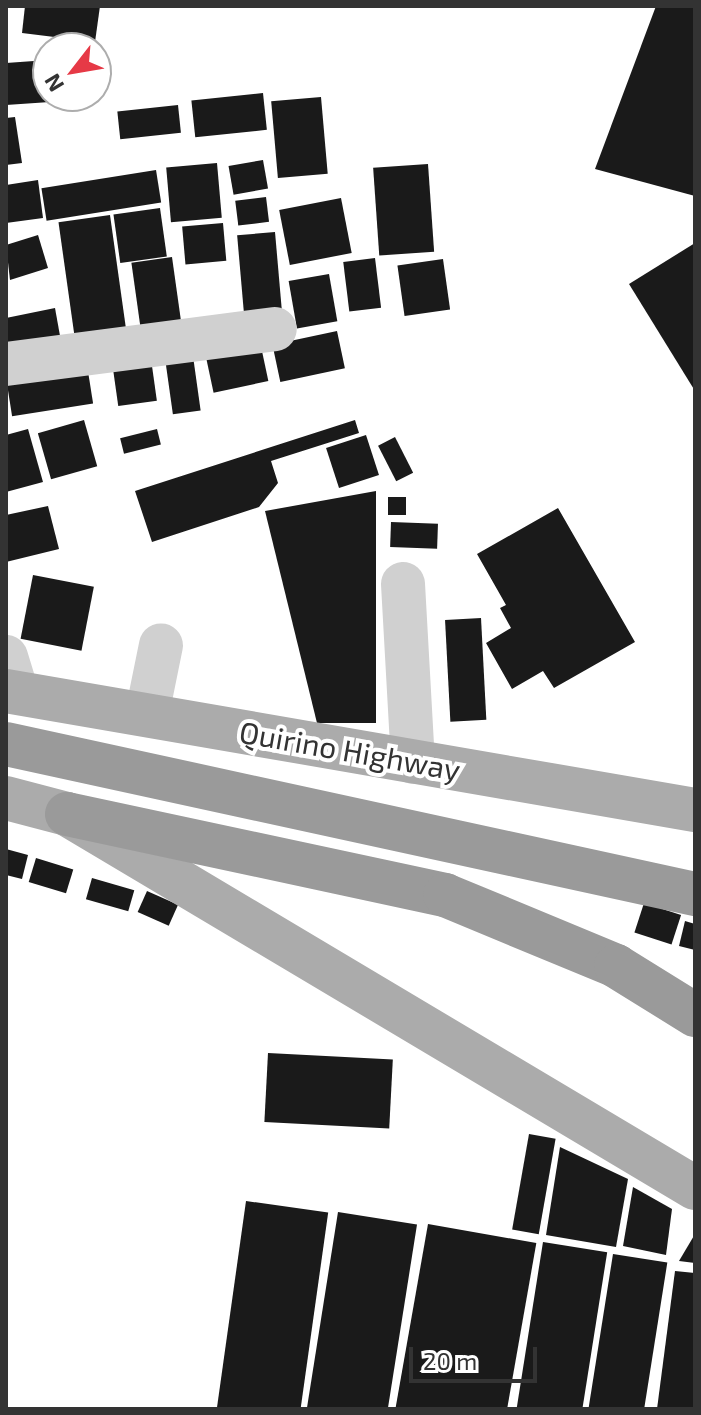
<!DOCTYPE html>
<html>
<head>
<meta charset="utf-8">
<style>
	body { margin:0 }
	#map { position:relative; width:701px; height:1415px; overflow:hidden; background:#fff; font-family:"Exo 2",sans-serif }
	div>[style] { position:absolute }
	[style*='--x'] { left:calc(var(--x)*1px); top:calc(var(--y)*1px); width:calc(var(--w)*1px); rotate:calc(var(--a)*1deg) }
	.building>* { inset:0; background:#1a1a1a; transform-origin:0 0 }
	.minor>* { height:44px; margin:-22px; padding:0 22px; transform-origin:22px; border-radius:22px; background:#d0d0d0 }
	.major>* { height:44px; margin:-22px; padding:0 22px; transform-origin:22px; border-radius:22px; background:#ababab }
	.highway>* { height:44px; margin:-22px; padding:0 22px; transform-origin:22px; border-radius:22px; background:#9a9a9a }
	span { translate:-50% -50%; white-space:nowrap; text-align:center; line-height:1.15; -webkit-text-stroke:8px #fff; paint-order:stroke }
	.street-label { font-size:30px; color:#333 }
	.frame { position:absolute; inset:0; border:8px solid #333; pointer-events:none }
	.north { position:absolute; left:32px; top:32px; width:80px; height:80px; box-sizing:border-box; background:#fff; border:2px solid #adadad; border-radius:50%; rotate:239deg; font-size:22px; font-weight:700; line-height:32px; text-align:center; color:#333 }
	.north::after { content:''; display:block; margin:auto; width:28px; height:36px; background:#e63946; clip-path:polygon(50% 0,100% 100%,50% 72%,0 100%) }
	.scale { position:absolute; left:409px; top:1347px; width:128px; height:36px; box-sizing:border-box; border:4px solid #333; border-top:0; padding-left:10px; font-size:24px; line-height:28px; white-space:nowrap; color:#333; -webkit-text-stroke:6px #fff; paint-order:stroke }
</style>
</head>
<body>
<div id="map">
	<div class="building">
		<div style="clip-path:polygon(25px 6px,100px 6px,95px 42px,22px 33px)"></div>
		<div style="clip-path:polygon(656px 6px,695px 6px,695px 196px,595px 169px)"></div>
		<div style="clip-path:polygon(48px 60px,48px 96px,79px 100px,6px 105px,6px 63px)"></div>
		<div style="left:263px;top:93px;width:37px;height:72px;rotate:84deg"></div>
		<div style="left:321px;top:97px;width:77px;height:50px;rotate:85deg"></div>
		<div style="left:178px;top:105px;width:28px;height:61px;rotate:84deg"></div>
		<div style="clip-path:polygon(15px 117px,22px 163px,6px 165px,6px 118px)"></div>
		<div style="left:263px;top:160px;width:29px;height:35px;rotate:80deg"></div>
		<div style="left:217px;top:163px;width:55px;height:51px;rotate:85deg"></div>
		<div style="left:428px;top:164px;width:88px;height:55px;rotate:86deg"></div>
		<div style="left:156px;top:170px;width:33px;height:116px;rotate:81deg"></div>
		<div style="clip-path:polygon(38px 180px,43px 218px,6px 223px,6px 185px)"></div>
		<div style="left:266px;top:197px;width:25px;height:31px;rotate:83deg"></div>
		<div style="left:341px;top:198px;width:56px;height:63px;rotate:79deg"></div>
		<div style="left:160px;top:208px;width:49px;height:47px;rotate:82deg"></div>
		<div style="left:110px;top:215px;width:129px;height:52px;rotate:82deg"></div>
		<div style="left:223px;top:223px;width:38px;height:41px;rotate:85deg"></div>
		<div style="left:275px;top:232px;width:82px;height:38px;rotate:85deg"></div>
		<div style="clip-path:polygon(38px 235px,48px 268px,10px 280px,6px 245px)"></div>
		<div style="clip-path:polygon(695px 243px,695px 391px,629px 284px)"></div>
		<div style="left:172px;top:257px;width:82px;height:41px;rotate:82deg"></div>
		<div style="left:375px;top:258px;width:50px;height:32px;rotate:83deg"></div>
		<div style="left:443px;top:259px;width:51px;height:46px;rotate:82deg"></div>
		<div style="left:329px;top:274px;width:48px;height:41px;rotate:80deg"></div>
		<div style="clip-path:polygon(55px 308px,62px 347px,6px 358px,6px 318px)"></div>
		<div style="left:337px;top:331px;width:38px;height:66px;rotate:78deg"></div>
		<div style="left:259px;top:337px;width:45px;height:56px;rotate:78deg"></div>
		<div style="left:192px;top:349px;width:62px;height:28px;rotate:82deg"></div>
		<div style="left:87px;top:365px;width:39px;height:82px;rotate:81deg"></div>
		<div style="left:152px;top:366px;width:35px;height:39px;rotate:82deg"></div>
		<div style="left:84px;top:420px;width:48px;height:48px;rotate:74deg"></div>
		<div style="clip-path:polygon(355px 420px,359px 433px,271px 461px,278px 483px,259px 507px,152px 542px,135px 491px)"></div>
		<div style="clip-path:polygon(28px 429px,43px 482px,6px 492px,6px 435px)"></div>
		<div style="left:157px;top:429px;width:16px;height:38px;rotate:76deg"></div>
		<div style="left:366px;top:435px;width:42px;height:42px;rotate:72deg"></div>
		<div style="left:395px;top:437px;width:40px;height:19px;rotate:63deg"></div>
		<div style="clip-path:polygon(376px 491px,376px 723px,317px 723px,265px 511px)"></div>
		<div style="left:388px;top:497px;width:18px;height:18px"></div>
		<div style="clip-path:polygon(48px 506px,59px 549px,6px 562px,6px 515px)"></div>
		<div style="clip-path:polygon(558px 508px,635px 642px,554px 688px,543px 671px,512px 689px,486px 643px,511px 628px,500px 608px,506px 605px,477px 554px)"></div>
		<div style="left:391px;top:522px;width:47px;height:25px;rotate:2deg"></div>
		<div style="left:33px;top:575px;width:62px;height:65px;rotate:11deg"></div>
		<div style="left:481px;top:618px;width:102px;height:36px;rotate:87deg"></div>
		<div style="clip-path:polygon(6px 849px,28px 855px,22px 879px,6px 875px)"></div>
		<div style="left:36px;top:858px;width:39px;height:25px;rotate:17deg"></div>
		<div style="left:92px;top:878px;width:44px;height:22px;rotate:16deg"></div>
		<div style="left:147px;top:891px;width:34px;height:23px;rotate:24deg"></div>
		<div style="left:644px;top:903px;width:39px;height:31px;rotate:18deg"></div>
		<div style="clip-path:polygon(685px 921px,695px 924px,695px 950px,679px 946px)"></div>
		<div style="left:268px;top:1053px;width:125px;height:69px;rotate:3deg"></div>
		<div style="left:529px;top:1134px;width:27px;height:97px;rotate:10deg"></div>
		<div style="clip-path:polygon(560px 1147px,628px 1179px,616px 1247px,546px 1235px)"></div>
		<div style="clip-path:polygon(633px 1187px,672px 1209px,666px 1255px,623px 1246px)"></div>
		<div style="left:246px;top:1201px;width:83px;height:210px;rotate:8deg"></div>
		<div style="left:338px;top:1212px;width:80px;height:199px;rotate:9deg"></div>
		<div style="left:428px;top:1224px;width:110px;height:188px;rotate:10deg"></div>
		<div style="clip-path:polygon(695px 1234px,695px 1263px,679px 1261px)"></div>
		<div style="left:543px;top:1242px;width:65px;height:169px;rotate:9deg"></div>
		<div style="left:613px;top:1254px;width:55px;height:157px;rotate:9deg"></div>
		<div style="clip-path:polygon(675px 1271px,695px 1273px,695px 1409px,657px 1409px)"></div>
	</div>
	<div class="minor">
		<div style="--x:6;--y:364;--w:271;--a:-7.4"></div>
		<div style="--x:403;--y:584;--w:178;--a:86.8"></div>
		<div style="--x:6;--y:657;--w:34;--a:73"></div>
		<div style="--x:147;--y:714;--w:70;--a:-78.5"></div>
	</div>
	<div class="major">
		<div style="--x:6;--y:691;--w:699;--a:9.8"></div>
		<div style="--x:6;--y:798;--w:63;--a:14.7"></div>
		<div style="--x:67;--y:814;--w:731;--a:30.78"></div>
	</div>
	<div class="highway">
		<div style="--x:6;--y:744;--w:705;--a:12.28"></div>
		<div style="--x:67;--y:814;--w:387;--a:12.1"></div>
		<div style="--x:445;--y:895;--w:185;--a:22.5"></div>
		<div style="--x:616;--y:966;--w:93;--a:31.8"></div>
	</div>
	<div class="street-label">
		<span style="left:350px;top:750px;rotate:10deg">Quirino Highway</span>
	</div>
	<div class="frame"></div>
	<div class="north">N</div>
	<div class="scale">20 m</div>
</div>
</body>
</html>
